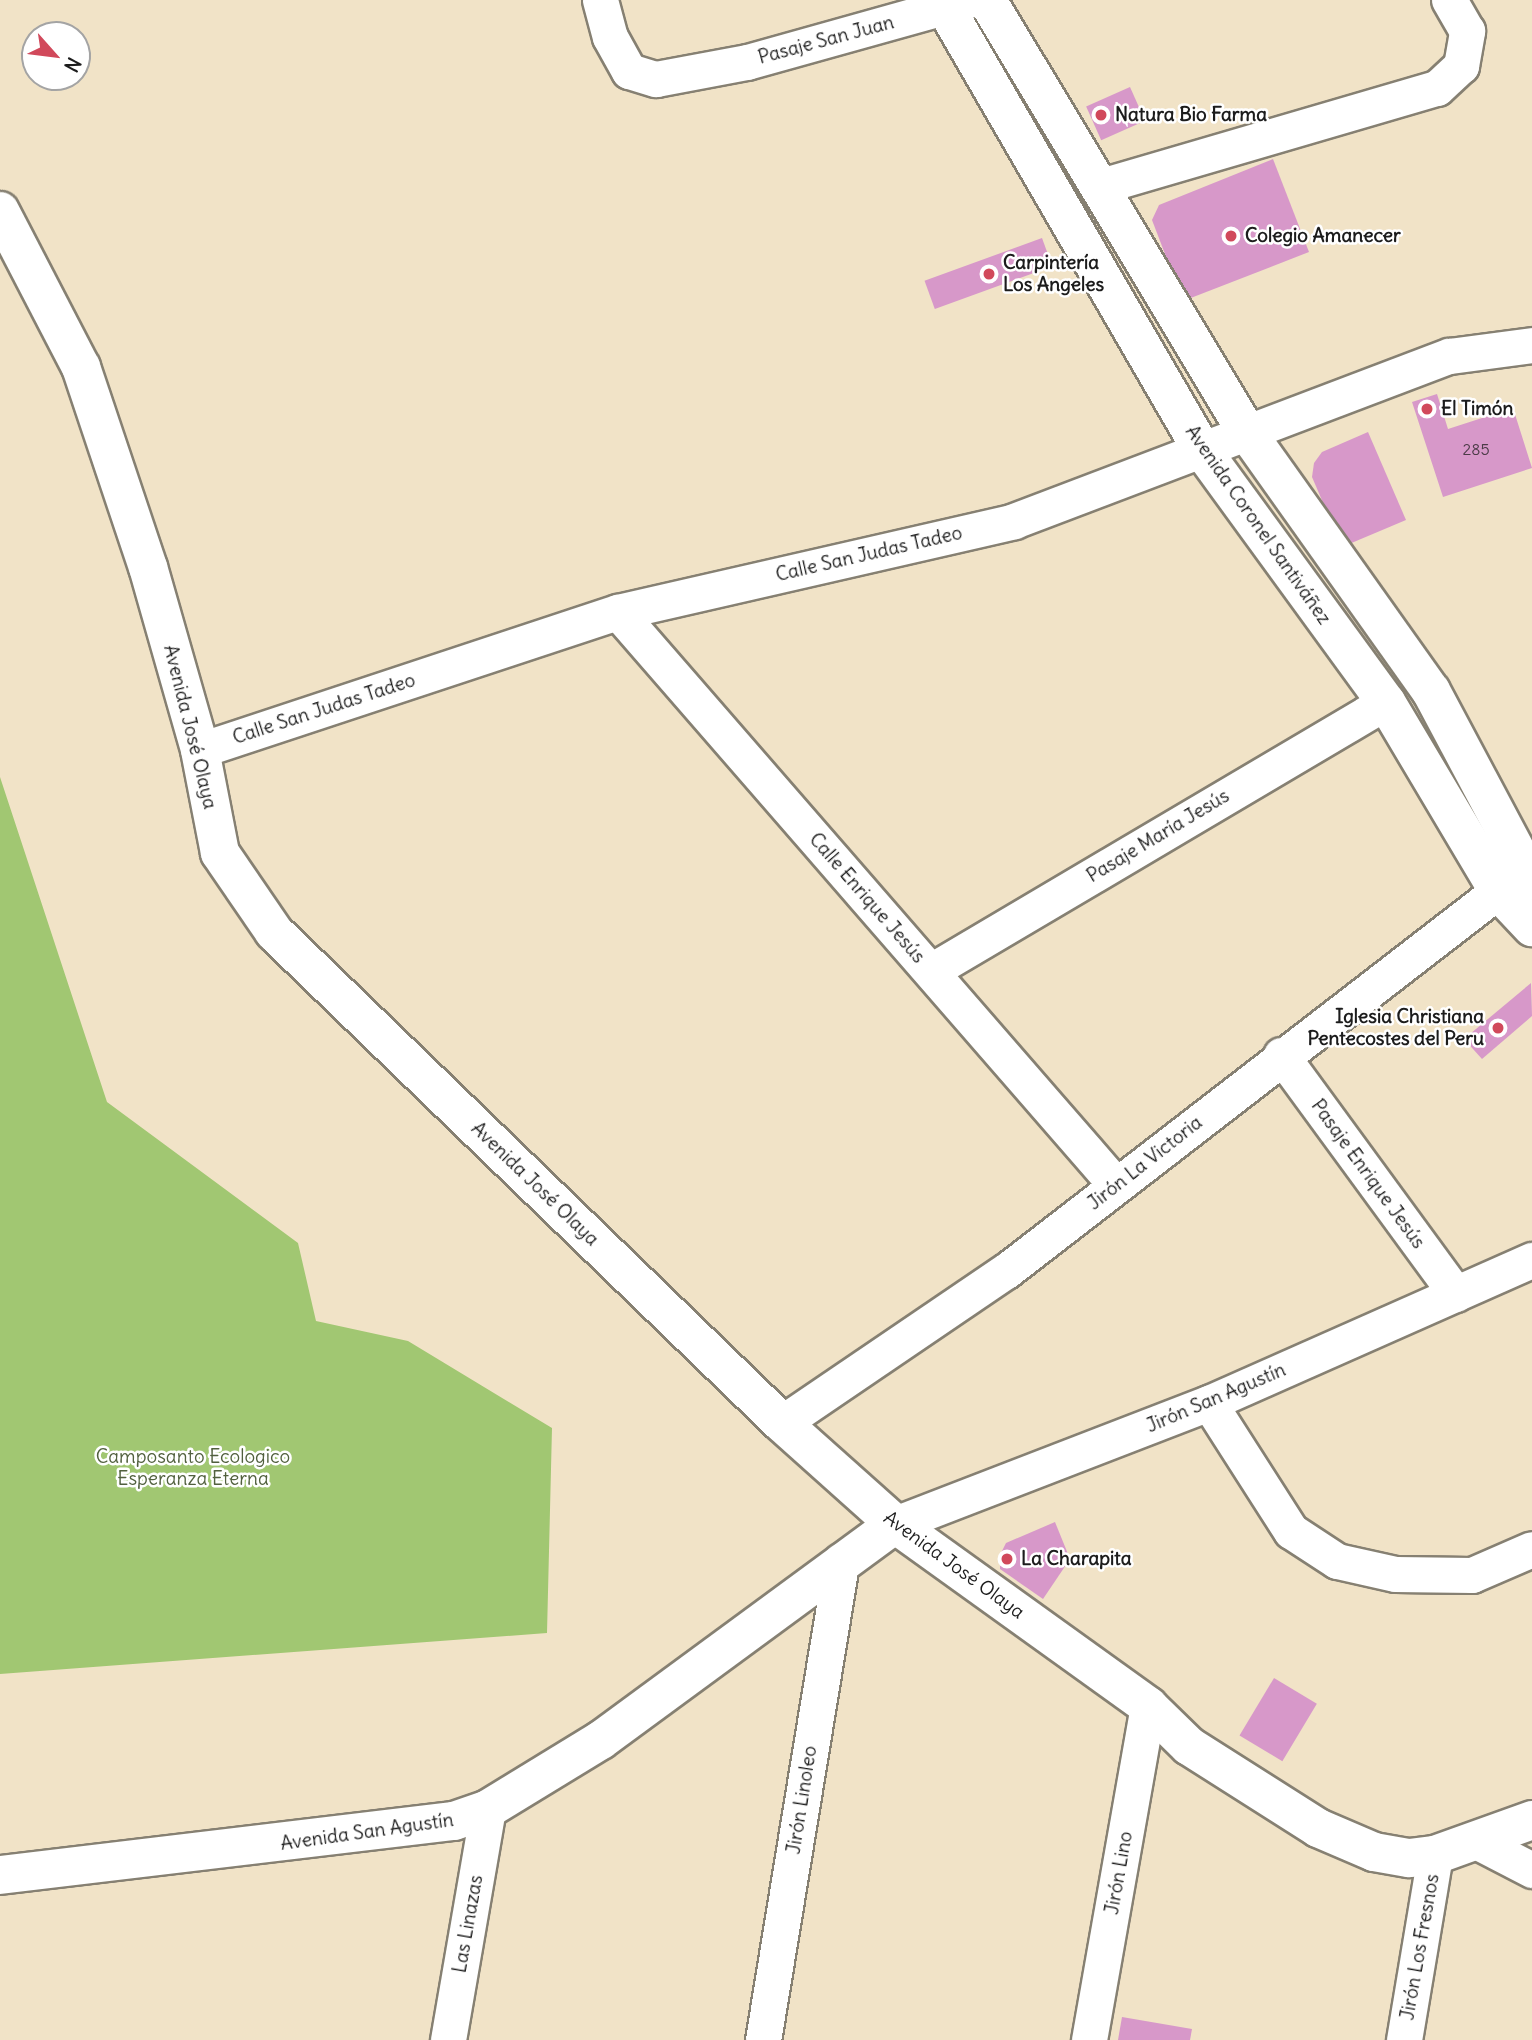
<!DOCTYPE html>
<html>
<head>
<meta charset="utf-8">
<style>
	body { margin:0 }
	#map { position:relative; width:1532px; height:2040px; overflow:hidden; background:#f1e3c7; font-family:Delius,sans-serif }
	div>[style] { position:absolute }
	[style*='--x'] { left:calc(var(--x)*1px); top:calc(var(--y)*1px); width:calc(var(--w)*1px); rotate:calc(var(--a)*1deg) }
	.green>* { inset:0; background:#a1c772 }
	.building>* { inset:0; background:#d798c9; transform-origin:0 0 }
	.roads { filter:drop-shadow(2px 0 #868072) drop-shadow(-2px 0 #868072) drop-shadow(0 2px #868072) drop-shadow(0 -2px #868072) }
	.minor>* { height:35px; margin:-17.5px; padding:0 17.5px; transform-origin:17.5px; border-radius:17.5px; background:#fff }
	.tertiary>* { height:38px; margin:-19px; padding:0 19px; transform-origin:19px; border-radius:19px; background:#fff }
	.dots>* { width:19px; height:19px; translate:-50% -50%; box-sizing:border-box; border:4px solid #fff; border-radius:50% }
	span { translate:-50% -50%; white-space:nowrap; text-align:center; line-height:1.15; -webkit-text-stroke:5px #fff; paint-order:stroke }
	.number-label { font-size:16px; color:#4b3b47 }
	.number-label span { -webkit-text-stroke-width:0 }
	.street-label { font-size:19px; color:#1c1c1c }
	.poi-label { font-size:19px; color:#1c1c1c; font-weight:700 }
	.left { translate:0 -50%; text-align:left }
	.right { translate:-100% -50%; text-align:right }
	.park-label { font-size:19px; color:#51603e }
	.north { position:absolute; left:21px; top:21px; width:70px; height:70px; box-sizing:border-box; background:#fff; border:2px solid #a4a4a4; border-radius:50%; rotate:118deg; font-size:19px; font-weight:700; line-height:28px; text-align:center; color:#1c1c1c }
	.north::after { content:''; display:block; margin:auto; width:24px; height:32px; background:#d1495b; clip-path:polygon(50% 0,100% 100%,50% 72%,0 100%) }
</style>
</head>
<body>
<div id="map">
	<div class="green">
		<div style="clip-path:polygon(0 777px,107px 1102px,298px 1243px,316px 1321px,408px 1341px,552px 1428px,547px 1633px,0 1674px)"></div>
	</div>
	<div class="building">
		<div style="left:1130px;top:87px;width:37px;height:48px;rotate:66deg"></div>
		<div style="clip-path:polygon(1273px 159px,1309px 252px,1183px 301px,1152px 220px,1159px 205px)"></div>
		<div style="left:1042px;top:238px;width:30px;height:125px;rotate:70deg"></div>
		<div style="clip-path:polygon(1437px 394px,1448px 429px,1513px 408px,1532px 468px,1443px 497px,1412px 402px)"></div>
		<div style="clip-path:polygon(1368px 432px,1406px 520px,1342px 547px,1312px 477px,1314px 463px,1322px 452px)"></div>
		<div style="clip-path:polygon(1531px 983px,1532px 1016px,1482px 1059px,1464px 1039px)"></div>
		<div style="clip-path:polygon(1055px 1522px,1070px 1559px,1043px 1599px,1000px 1569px,1000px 1555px,1006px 1543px)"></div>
		<div style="left:1274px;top:1678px;width:50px;height:67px;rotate:31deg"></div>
		<div style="clip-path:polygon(1122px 2017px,1192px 2029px,1190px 2040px,1118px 2040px)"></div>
	</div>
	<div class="roads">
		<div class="minor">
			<div style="--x:600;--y:0;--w:38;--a:75"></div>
			<div style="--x:610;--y:37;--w:39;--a:61"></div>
			<div style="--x:629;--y:71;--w:28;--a:17"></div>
			<div style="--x:656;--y:79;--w:93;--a:-10.6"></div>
			<div style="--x:747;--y:62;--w:230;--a:-15.6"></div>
			<div style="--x:1101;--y:186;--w:350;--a:-16.3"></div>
			<div style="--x:1437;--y:88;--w:33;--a:-43"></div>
			<div style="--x:1461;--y:66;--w:36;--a:-80"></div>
			<div style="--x:1467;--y:31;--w:36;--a:-120"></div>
			<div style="--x:618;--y:612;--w:759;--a:49.01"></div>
			<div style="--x:200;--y:750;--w:440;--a:-18.3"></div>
			<div style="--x:618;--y:612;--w:406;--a:-12.9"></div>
			<div style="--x:1014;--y:521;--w:465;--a:-20.8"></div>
			<div style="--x:1449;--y:356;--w:84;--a:-7.5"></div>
			<div style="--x:931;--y:971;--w:529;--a:-30.59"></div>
			<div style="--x:1281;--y:1055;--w:296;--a:53.8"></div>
			<div style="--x:1209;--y:1403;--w:152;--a:57.4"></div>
			<div style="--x:1291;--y:1531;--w:55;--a:33.1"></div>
			<div style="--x:1337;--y:1561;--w:59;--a:12.6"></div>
			<div style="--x:1395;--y:1574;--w:77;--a:0.7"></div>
			<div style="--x:1472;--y:1575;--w:65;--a:-23.4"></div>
			<div style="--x:782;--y:1423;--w:271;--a:-34.2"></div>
			<div style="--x:1006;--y:1271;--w:622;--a:-37.68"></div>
			<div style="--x:895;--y:1524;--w:337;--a:-21.1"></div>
			<div style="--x:1209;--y:1403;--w:353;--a:-23.9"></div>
			<div style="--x:1476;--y:1841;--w:63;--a:27.4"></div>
			<div style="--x:448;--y:2040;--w:234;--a:-80.2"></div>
			<div style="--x:763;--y:2040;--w:486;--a:-80.7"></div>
			<div style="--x:1089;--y:2040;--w:339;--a:-80"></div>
			<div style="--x:1404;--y:2040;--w:188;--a:-80.5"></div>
		</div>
		<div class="tertiary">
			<div style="--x:941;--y:0;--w:520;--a:59.89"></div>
			<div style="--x:1202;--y:450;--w:312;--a:53.9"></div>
			<div style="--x:1386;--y:702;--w:220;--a:59.3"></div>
			<div style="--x:1498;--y:891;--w:50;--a:46.6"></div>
			<div style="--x:987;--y:0;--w:503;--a:59"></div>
			<div style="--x:1246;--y:431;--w:319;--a:54.6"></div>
			<div style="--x:1431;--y:691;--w:215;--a:62"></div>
			<div style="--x:0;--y:211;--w:176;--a:62.6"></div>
			<div style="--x:81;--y:367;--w:211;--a:71.5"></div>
			<div style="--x:148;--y:567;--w:190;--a:74.1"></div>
			<div style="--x:200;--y:750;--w:105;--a:79"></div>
			<div style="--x:220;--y:853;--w:96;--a:55.6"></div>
			<div style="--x:274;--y:932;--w:707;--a:44.03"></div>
			<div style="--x:782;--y:1423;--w:152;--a:41.8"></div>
			<div style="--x:895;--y:1524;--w:312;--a:35.7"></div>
			<div style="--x:1148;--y:1706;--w:57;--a:44.3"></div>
			<div style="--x:1189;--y:1746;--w:153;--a:32.4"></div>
			<div style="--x:1318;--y:1828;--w:61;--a:23.2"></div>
			<div style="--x:1374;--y:1852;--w:36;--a:10"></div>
			<div style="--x:1409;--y:1858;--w:26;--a:-7"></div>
			<div style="--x:1435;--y:1855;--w:103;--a:-19.8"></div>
			<div style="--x:0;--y:1875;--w:457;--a:-6.8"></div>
			<div style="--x:454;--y:1821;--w:36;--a:-19"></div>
			<div style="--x:488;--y:1809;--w:132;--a:-31.4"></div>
			<div style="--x:601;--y:1740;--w:365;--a:-36.3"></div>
		</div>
	</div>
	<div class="dots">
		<div style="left:1101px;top:115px;background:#d1495b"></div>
		<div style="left:1231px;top:236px;background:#d1495b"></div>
		<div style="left:989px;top:274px;background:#d1495b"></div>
		<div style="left:1427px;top:409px;background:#d1495b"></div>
		<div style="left:1498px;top:1028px;background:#d1495b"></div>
		<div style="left:1007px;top:1559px;background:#d1495b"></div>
	</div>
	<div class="number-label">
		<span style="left:1476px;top:449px">285</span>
	</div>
	<div class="street-label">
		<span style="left:826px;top:40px;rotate:-15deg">Pasaje San Juan</span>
		<span style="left:1258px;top:525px;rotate:55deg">Avenida Coronel Santiváñez</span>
		<span style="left:869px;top:554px;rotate:-13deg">Calle San Judas Tadeo</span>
		<span style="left:324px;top:709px;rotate:-18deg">Calle San Judas Tadeo</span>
		<span style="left:190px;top:727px;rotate:76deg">Avenida José Olaya</span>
		<span style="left:1158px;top:836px;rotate:-31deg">Pasaje María Jesús</span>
		<span style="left:867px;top:898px;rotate:49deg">Calle Enrique Jesús</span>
		<span style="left:1145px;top:1163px;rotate:-38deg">Jirón La Victoria</span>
		<span style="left:1368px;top:1174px;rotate:54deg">Pasaje Enrique Jesús</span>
		<span style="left:535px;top:1184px;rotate:44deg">Avenida José Olaya</span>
		<span style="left:1216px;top:1398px;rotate:-23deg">Jirón San Agustín</span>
		<span style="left:954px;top:1565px;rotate:36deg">Avenida José Olaya</span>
		<span style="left:802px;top:1800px;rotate:-81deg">Jirón Linoleo</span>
		<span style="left:367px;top:1832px;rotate:-8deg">Avenida San Agustín</span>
		<span style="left:1119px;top:1873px;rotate:-80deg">Jirón Lino</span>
		<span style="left:468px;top:1924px;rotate:-80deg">Las Linazas</span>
		<span style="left:1420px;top:1947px;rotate:-80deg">Jirón Los Fresnos</span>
	</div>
	<div class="poi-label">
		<span class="left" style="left:1115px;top:115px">Natura Bio Farma</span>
		<span class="left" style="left:1245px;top:236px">Colegio Amanecer</span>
		<span class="left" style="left:1003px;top:274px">Carpintería<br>Los Angeles</span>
		<span class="left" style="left:1441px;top:409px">El Timón</span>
		<span class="right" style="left:1484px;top:1028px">Iglesia Christiana<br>Pentecostes del Peru</span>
		<span class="left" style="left:1021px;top:1559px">La Charapita</span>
	</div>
	<div class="park-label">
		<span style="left:193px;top:1468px">Camposanto Ecologico<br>Esperanza Eterna</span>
	</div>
	<div class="north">N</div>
</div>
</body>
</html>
